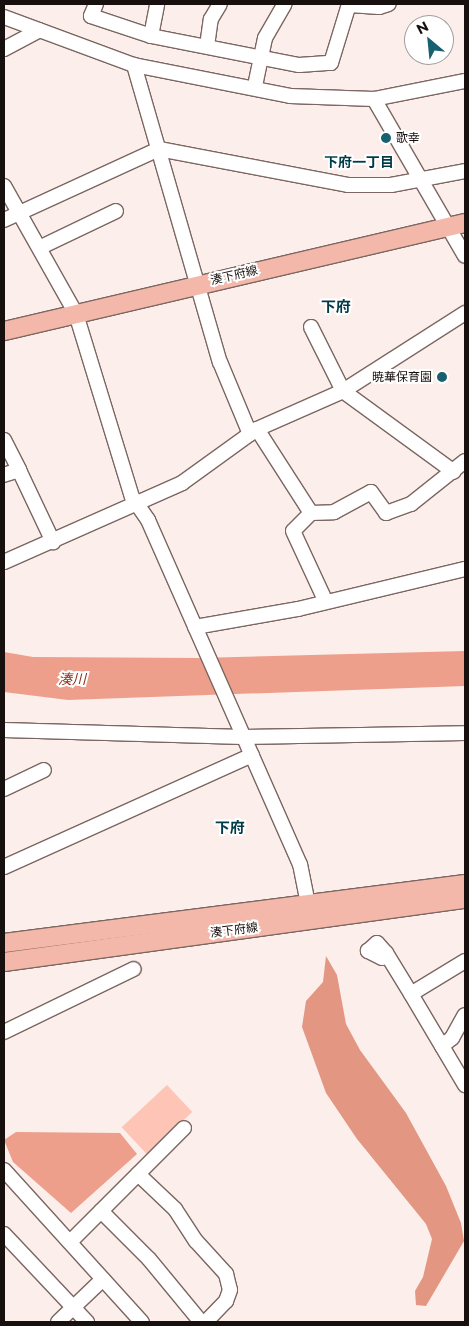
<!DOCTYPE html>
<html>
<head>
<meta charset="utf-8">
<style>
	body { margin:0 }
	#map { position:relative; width:469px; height:1326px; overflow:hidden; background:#fceeea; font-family:Montserrat,"Noto Sans JP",sans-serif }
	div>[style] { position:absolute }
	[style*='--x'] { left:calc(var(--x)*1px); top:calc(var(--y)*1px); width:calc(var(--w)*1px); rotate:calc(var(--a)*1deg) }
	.green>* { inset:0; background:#fec5b6; transform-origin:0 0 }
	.forest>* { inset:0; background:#e39682 }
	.water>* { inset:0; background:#ed9f8b }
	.roads { filter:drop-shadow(1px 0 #7b6661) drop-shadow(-1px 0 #7b6661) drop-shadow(0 1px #7b6661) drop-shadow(0 -1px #7b6661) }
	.minor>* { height:14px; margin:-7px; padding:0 7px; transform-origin:7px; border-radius:7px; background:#fff }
	.major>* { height:18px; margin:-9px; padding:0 9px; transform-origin:9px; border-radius:9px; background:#f4b8aa }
	.dots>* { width:14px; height:14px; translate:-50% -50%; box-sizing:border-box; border:2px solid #fff; border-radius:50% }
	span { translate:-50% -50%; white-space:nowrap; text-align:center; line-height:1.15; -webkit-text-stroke:4px #fff; paint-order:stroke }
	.poi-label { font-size:12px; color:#18100e }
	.left { translate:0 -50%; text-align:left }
	.right { translate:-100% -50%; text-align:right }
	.street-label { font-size:12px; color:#18100e }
	.neighbourhood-label { font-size:14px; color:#003c48; font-weight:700 }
	.water-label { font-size:14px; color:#8b311a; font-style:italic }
	.quarter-label { font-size:15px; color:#003c48; font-weight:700 }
	.frame { position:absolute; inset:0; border:5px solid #18100e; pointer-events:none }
	.north { position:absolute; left:404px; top:15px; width:50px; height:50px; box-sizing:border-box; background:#fff; border:1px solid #a39f9f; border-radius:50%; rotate:332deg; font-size:14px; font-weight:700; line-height:20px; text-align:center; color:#18100e }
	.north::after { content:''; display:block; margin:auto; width:18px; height:22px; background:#18606f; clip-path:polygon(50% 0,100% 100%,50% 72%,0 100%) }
</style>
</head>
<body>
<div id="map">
	<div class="green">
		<div style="left:167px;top:1085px;width:37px;height:62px;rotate:47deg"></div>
	</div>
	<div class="forest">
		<div style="clip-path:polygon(326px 956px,337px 975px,346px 1024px,360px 1050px,406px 1113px,446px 1186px,461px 1223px,464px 1241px,426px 1306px,416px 1305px,415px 1291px,423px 1277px,432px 1239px,426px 1224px,357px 1139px,326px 1093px,302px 1027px,306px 1001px,323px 982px)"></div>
	</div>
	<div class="water">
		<div style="clip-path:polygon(465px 651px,465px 686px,68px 700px,4px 692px,4px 652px,33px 657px,200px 658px)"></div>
		<div style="clip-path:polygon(16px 1132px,120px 1133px,137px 1154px,71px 1213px,13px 1162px,4px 1140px)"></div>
	</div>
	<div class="roads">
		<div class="minor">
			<div style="--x:96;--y:4;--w:13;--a:113"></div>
			<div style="--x:91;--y:16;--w:63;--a:18.4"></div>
			<div style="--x:151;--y:36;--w:151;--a:11.1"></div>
			<div style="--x:299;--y:65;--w:32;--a:-4"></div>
			<div style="--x:331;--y:63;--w:62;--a:-73"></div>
			<div style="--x:349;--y:5;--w:30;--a:4"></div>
			<div style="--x:379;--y:7;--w:10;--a:-17"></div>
			<div style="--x:4;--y:17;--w:139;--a:20.3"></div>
			<div style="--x:134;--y:65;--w:159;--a:11.2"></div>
			<div style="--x:290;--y:96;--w:84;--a:2"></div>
			<div style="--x:374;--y:99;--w:93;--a:-11.2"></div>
			<div style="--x:151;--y:36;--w:33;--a:-79"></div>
			<div style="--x:207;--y:46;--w:27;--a:-82"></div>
			<div style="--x:211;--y:19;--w:17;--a:-59"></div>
			<div style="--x:4;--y:49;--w:40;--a:-28"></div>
			<div style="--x:134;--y:65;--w:309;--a:73.9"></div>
			<div style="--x:220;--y:362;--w:78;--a:67.4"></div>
			<div style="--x:255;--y:86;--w:49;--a:-78.2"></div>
			<div style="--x:265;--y:38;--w:39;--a:-60"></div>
			<div style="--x:374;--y:99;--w:181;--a:59.9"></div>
			<div style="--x:4;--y:186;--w:147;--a:60.6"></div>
			<div style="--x:76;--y:314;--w:191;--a:73"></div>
			<div style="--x:132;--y:497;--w:28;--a:55"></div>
			<div style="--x:148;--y:520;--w:376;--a:66.2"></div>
			<div style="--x:300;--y:864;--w:41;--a:78.7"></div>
			<div style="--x:4;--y:220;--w:170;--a:-24.6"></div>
			<div style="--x:159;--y:149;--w:192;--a:10.8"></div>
			<div style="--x:348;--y:185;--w:43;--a:0"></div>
			<div style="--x:391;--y:185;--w:75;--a:-10.7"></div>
			<div style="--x:41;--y:247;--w:83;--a:-25.6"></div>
			<div style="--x:311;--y:327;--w:72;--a:63.4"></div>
			<div style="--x:343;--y:391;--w:137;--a:36.1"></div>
			<div style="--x:257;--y:429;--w:100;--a:57.3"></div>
			<div style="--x:311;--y:513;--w:23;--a:-2"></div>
			<div style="--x:334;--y:512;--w:42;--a:-28.4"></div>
			<div style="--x:371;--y:492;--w:26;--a:54"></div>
			<div style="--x:386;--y:513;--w:27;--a:-20"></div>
			<div style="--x:411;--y:504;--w:69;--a:-38.5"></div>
			<div style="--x:4;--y:440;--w:34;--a:63"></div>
			<div style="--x:19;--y:470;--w:16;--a:162"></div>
			<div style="--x:19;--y:470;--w:80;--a:64.7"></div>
			<div style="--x:311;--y:513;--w:25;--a:135"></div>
			<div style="--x:293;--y:531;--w:76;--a:65.1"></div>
			<div style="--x:4;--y:562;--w:195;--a:-23.9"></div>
			<div style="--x:182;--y:483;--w:92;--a:-35.8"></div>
			<div style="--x:257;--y:429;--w:94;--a:-23.8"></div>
			<div style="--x:343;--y:391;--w:145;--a:-32.6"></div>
			<div style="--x:195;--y:627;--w:105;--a:-9.9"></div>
			<div style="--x:298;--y:609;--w:172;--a:-13.5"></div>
			<div style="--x:4;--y:730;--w:239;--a:1.7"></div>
			<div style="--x:243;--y:737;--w:222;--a:-1"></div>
			<div style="--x:4;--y:789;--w:44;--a:-25.4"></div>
			<div style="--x:4;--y:867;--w:272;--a:-24.3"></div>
			<div style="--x:386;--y:953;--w:6;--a:129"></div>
			<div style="--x:382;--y:958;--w:16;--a:-153"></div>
			<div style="--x:368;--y:951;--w:12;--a:-42"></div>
			<div style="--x:377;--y:943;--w:13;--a:48"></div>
			<div style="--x:386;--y:953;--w:48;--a:58.6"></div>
			<div style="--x:465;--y:961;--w:63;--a:148.6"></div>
			<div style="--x:411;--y:994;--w:106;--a:59.3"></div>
			<div style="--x:4;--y:1032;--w:144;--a:-25.9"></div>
			<div style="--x:442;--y:1046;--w:13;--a:-39"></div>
			<div style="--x:452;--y:1038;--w:26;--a:-61"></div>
			<div style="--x:4;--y:1170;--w:205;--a:47.8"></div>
			<div style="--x:138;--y:1174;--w:51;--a:43.4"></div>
			<div style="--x:175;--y:1209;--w:38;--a:57"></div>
			<div style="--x:196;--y:1241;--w:45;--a:47.7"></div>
			<div style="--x:226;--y:1274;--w:16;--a:76"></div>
			<div style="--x:230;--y:1290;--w:12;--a:110"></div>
			<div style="--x:226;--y:1301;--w:29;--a:134"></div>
			<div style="--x:101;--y:1211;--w:68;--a:45"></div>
			<div style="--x:149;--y:1259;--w:82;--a:50.5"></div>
			<div style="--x:4;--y:1234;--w:121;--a:46.7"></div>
			<div style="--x:70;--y:1242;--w:161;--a:-45"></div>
			<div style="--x:58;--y:1322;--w:62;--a:-43.7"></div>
		</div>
		<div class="major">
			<div style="--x:4;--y:331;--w:473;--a:-13.2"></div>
			<div style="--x:4;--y:943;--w:465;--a:-7.3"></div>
			<div style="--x:4;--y:962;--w:465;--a:-7.8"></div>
		</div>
	</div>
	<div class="dots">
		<div style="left:386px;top:138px;background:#18606f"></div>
		<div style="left:442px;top:377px;background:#18606f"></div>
	</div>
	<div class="poi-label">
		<span class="left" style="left:396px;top:138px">歌幸</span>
		<span class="right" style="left:432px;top:377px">暁華保育園</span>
	</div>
	<div class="street-label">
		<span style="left:234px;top:275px;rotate:-13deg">湊下府線</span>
		<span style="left:234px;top:930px;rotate:-7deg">湊下府線</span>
	</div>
	<div class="neighbourhood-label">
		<span style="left:359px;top:162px">下府一丁目</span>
	</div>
	<div class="water-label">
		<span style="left:72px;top:679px">湊川</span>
	</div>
	<div class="quarter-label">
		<span style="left:336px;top:307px">下府</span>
		<span style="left:230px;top:828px">下府</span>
	</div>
	<div class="frame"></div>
	<div class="north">N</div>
</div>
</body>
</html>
